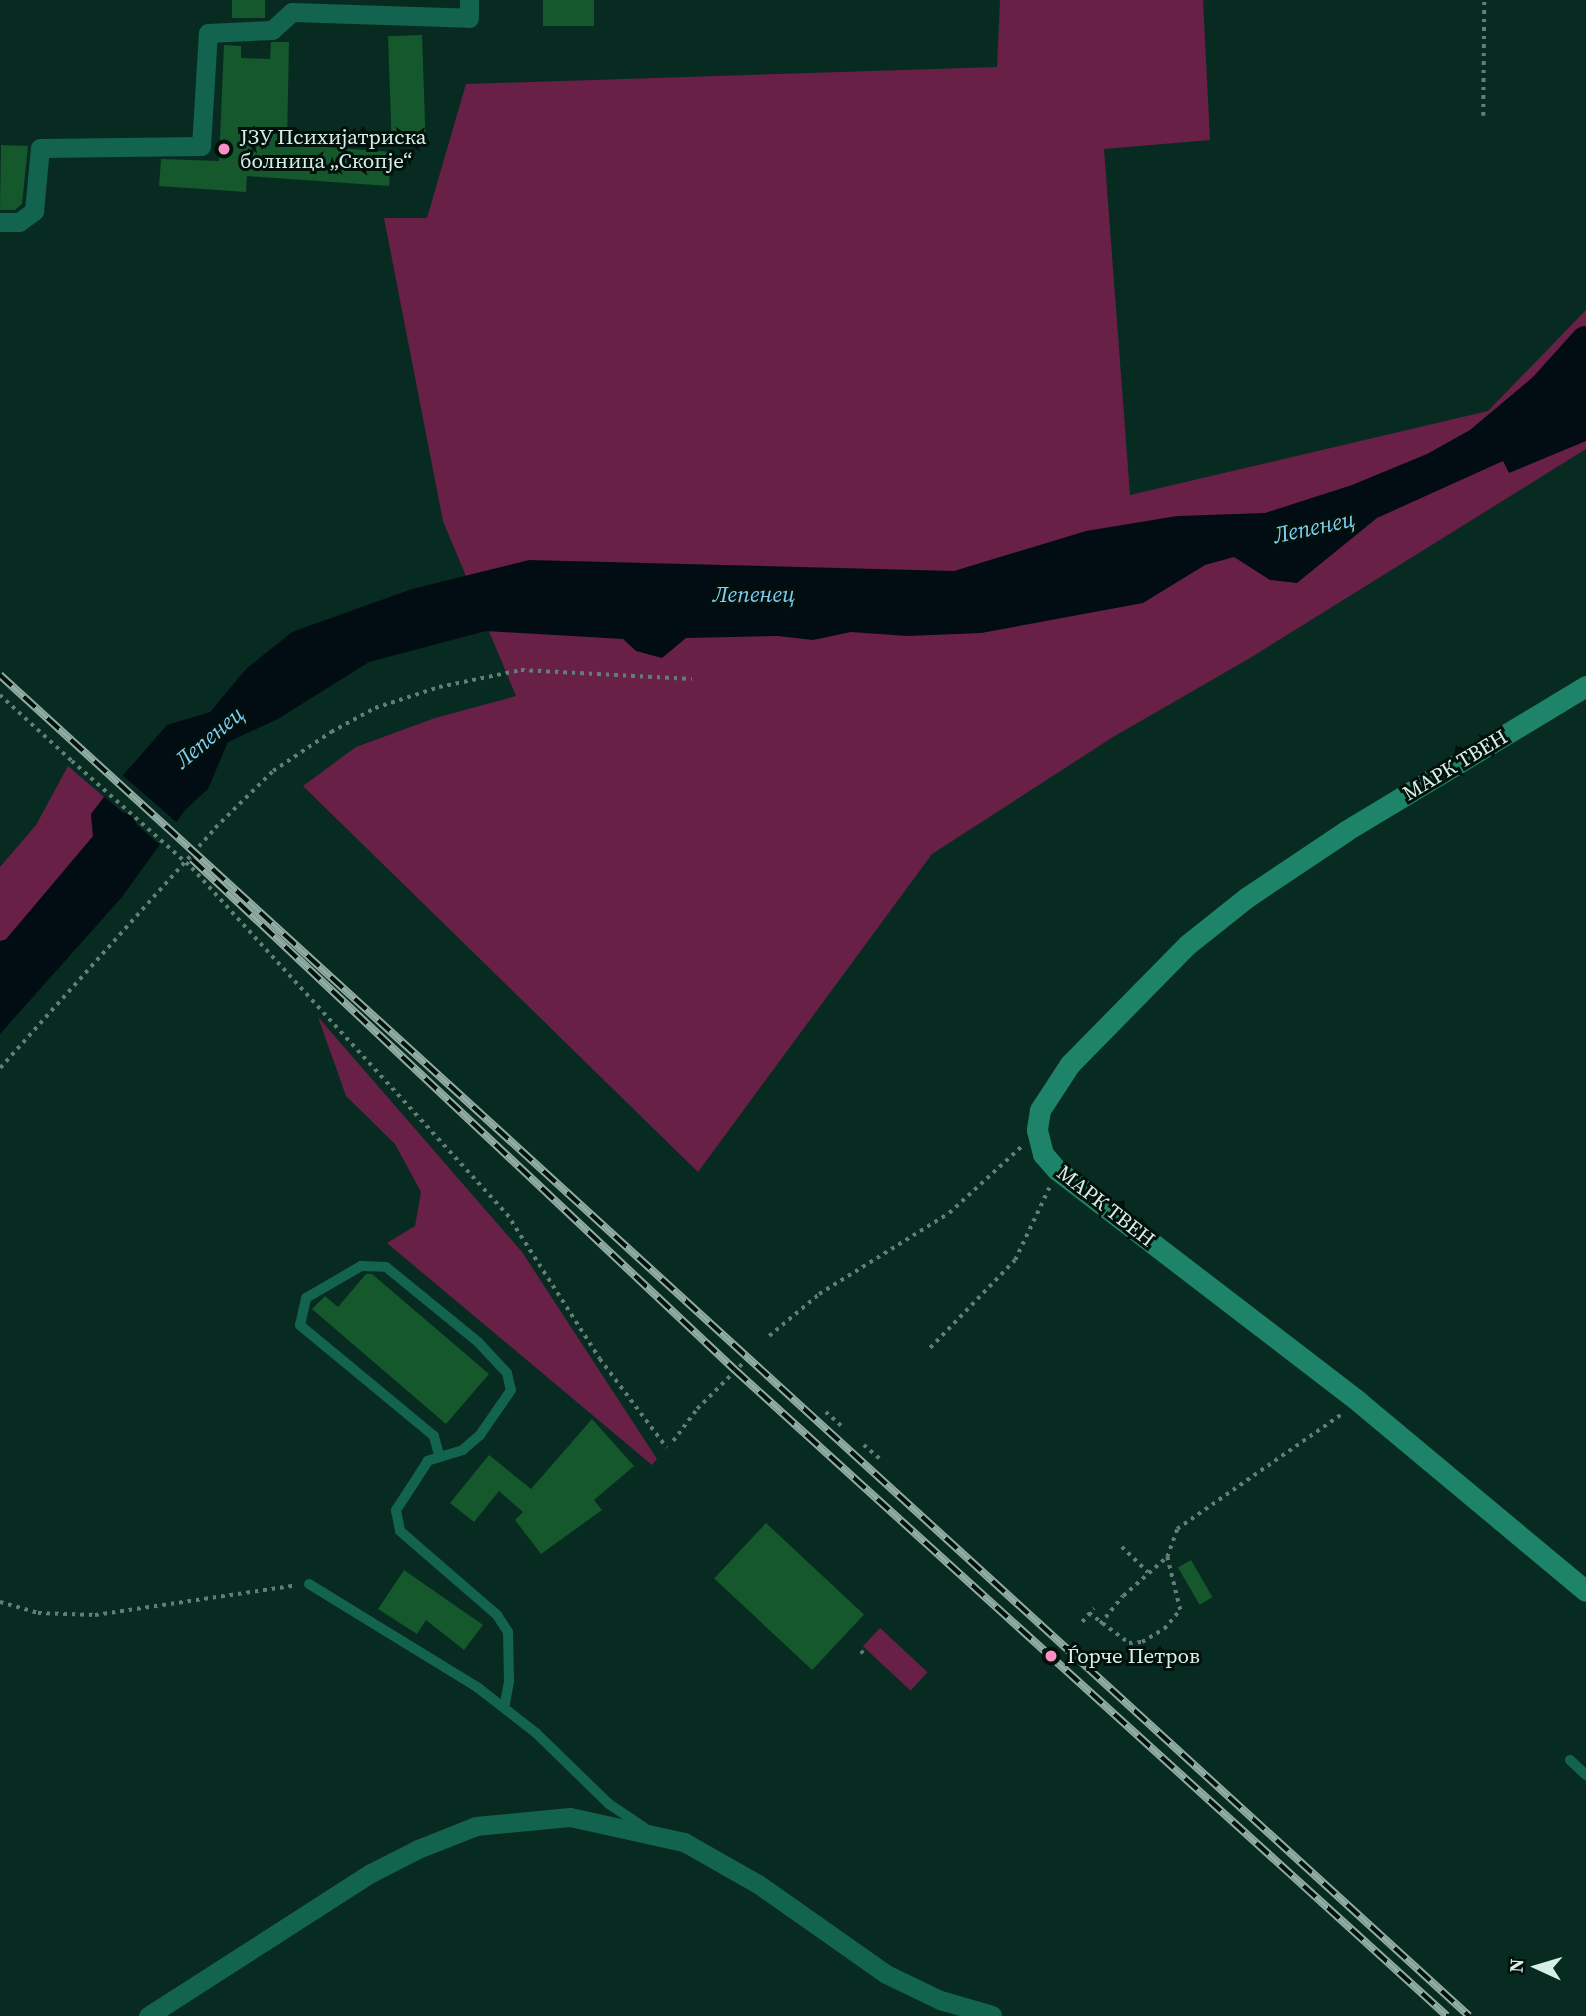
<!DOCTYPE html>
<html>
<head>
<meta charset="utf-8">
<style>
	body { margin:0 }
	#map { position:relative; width:1586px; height:2016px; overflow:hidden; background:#082b21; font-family:"Source Serif 4",serif }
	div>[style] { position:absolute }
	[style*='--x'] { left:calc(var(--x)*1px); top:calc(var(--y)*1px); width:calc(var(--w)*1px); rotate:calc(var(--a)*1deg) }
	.green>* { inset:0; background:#682047; transform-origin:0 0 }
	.water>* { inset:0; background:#020d13 }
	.pier>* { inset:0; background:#082b21; transform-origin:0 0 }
	.river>* { height:32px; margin:-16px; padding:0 16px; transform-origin:16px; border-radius:16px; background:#020d13 }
	.building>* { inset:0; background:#14582c; transform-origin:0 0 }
	.path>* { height:3.5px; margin-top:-1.75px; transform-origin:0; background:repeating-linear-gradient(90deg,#617f76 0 3.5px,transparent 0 8.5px) }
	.lane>* { height:10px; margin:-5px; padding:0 5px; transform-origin:5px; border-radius:5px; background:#13644f }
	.street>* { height:19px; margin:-9.5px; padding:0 9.5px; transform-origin:9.5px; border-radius:9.5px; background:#13644f }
	.secondary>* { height:21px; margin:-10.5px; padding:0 10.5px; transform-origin:10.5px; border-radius:10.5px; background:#1d8469 }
	.rail>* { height:8px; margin-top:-4px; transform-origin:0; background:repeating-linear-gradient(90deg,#02110c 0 16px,#91aca3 0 32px); box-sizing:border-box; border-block:2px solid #91aca3 }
	.path-bridge>* { height:3.5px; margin-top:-1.75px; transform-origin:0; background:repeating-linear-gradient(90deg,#617f76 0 3.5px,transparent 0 8.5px) }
	.dots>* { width:19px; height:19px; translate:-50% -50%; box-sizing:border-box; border:4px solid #02110c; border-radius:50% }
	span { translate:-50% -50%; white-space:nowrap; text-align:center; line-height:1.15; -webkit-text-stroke:6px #02110c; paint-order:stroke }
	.poi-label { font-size:21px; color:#d8efe6 }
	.left { translate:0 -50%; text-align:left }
	.street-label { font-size:21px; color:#d8efe6 }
	.water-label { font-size:23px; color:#81cef3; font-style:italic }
	.north { position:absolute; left:1502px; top:1932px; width:70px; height:70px; -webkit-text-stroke:5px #02110c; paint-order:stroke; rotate:274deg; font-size:19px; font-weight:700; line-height:28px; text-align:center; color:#d8efe6 }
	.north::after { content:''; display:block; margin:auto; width:24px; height:32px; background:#d8efe6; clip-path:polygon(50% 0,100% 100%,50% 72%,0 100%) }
</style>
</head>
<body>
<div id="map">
	<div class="green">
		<div style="clip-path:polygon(1000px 0,1203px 0,1210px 140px,1104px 149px,1130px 495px,1488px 411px,1586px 310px,1586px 449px,1250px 658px,1113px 737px,932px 854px,698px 1172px,303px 786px,356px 747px,435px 718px,516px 696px,443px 521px,384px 218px,427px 218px,466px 84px,997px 67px)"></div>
		<div style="clip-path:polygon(68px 766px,104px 797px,91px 814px,97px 870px,52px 928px,0 941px,0 867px,36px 825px)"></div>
		<div style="clip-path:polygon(318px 1017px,522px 1252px,657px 1459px,652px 1465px,387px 1243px,415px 1226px,421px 1192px,395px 1144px,346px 1096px)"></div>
		<div style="left:880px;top:1628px;width:65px;height:25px;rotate:43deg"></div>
	</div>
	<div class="water">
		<div style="clip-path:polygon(1586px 359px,1586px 441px,1509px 473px,1503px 461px,1377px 518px,1297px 583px,1270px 580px,1234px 557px,1205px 565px,1143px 603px,981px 633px,907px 636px,851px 632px,813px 640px,778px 636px,686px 638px,662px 658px,636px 651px,623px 639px,486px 631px,369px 662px,278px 719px,228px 742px,208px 789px,185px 810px,122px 897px,0 1034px,0 941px,52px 928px,96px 870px,91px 814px,104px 797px,167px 725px,210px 712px,246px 669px,292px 632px,412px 589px,529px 560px,954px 571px,1086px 531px,1177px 516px,1265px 513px,1352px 485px,1427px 454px,1470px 430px,1551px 362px)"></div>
	</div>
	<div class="pier">
		<div style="left:120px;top:773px;width:78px;height:28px;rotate:41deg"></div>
	</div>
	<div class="river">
		<div style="--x:1542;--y:391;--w:66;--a:-48.1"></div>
		<div style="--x:0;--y:971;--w:187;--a:-49.8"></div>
	</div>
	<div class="building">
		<div style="left:232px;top:0;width:33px;height:18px"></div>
		<div style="left:543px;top:0;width:51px;height:26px"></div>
		<div style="left:422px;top:35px;width:102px;height:34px;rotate:88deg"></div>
		<div style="clip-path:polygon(271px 42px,289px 42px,287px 144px,391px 152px,389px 186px,247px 176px,246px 192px,159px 186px,161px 159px,219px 161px,224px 45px,241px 46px,241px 58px,270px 59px)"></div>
		<div style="clip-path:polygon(1px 145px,28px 146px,22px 204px,15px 210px,0 210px)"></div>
		<div style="clip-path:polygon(366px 1274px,372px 1274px,489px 1374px,446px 1424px,312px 1309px,325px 1296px,338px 1307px)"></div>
		<div style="clip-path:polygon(592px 1419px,634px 1466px,594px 1500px,602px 1510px,541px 1554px,515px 1520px,523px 1512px,499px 1491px,474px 1522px,450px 1503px,489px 1455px,531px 1489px)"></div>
		<div style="left:766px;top:1523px;width:134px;height:76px;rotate:43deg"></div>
		<div style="left:1191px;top:1560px;width:43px;height:15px;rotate:60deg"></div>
		<div style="clip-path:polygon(404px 1570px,483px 1625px,464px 1650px,426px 1620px,417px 1634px,378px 1609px)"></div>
	</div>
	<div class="path">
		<div style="--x:1483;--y:116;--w:116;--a:-89.5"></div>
		<div style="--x:0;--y:695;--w:98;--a:42.5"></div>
		<div style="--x:192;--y:868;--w:468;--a:47.7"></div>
		<div style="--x:507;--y:1214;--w:172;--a:57.3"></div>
		<div style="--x:600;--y:1359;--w:111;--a:53"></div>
		<div style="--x:0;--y:1068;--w:322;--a:-48.1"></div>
		<div style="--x:215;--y:828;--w:81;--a:-44.5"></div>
		<div style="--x:273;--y:771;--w:70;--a:-33.9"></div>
		<div style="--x:331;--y:732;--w:50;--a:-28.6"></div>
		<div style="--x:375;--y:708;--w:67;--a:-18.2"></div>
		<div style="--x:439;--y:687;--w:84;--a:-11.7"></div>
		<div style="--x:521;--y:670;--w:171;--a:3"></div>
		<div style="--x:769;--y:1336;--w:65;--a:-40"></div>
		<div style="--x:819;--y:1294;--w:153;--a:-31.9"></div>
		<div style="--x:949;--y:1213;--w:98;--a:-42.5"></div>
		<div style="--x:930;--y:1348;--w:122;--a:-46"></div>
		<div style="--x:1015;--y:1260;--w:80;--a:-64.7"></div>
		<div style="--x:826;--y:1412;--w:24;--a:42"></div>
		<div style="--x:673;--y:1441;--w:40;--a:-53"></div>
		<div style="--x:697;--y:1409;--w:75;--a:-45"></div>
		<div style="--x:864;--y:1445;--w:23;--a:41"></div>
		<div style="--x:1122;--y:1547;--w:36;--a:44"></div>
		<div style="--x:0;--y:1602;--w:40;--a:16"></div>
		<div style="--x:38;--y:1613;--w:57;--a:2"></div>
		<div style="--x:95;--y:1615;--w:204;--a:-8.4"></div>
		<div style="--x:1089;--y:1613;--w:50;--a:36.9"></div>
		<div style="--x:1129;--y:1643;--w:13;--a:-4"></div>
		<div style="--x:1142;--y:1642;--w:26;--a:-31"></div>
		<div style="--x:1164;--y:1629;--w:25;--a:-50"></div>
		<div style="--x:1180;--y:1610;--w:55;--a:-103.8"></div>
		<div style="--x:1167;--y:1557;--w:30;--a:-70"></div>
		<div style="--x:1177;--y:1529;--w:203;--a:-34.9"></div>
		<div style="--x:1082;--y:1622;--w:18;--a:-49"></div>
		<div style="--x:1100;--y:1624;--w:36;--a:-51"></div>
		<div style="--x:1123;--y:1596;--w:59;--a:-41.6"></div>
		<div style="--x:861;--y:1651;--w:4;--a:45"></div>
	</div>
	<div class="lane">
		<div style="--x:439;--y:1455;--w:20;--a:-105"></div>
		<div style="--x:434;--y:1436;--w:174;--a:-140.4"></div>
		<div style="--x:300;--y:1325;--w:28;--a:-77"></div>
		<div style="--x:306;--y:1298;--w:64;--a:-30.2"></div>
		<div style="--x:361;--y:1266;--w:25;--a:2"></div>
		<div style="--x:386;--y:1267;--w:119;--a:39.2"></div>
		<div style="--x:478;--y:1342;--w:42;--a:46.9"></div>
		<div style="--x:507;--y:1373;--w:17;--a:77"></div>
		<div style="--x:511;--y:1390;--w:55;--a:124.6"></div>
		<div style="--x:480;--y:1435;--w:23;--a:139"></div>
		<div style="--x:463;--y:1450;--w:37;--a:163"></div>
		<div style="--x:428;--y:1461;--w:59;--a:123.1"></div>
		<div style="--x:396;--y:1510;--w:21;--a:79"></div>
		<div style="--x:400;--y:1531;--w:128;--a:40.9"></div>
		<div style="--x:497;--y:1615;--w:20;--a:57"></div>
		<div style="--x:508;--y:1632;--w:49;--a:88.8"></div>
		<div style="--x:509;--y:1681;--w:27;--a:100"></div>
		<div style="--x:309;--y:1584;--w:197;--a:31.5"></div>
		<div style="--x:477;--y:1687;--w:75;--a:37.9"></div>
		<div style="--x:536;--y:1733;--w:102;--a:44.2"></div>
		<div style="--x:609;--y:1804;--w:43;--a:33.7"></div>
		<div style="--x:1570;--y:1760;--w:22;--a:43"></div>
	</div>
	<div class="street">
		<div style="--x:0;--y:222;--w:19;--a:0"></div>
		<div style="--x:19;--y:222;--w:19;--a:-36"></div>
		<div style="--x:34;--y:211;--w:63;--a:-84.6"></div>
		<div style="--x:40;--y:148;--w:161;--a:-0.7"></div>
		<div style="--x:201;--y:146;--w:113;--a:-86.5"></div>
		<div style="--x:208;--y:33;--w:64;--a:-2.7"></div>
		<div style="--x:272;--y:30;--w:27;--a:-42"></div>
		<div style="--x:292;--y:12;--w:177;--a:1.9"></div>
		<div style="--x:469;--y:18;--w:18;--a:-90"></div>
		<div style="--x:148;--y:2016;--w:265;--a:-32.7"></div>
		<div style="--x:371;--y:1873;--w:53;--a:-27.1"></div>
		<div style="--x:418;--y:1849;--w:62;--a:-21.6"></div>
		<div style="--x:476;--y:1826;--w:94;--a:-5.5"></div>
		<div style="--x:570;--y:1817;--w:117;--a:12.4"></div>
		<div style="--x:684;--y:1842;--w:85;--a:29.6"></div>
		<div style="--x:758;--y:1884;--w:156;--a:35.1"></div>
		<div style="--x:886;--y:1974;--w:60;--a:25.7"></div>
		<div style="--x:940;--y:2000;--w:54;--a:16.1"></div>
	</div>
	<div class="secondary">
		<div style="--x:1586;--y:686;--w:280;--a:148.9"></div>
		<div style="--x:1346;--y:831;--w:120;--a:146.2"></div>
		<div style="--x:1246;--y:898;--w:75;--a:141.5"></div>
		<div style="--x:1187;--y:945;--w:167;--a:134.5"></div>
		<div style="--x:1070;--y:1064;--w:55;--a:123.1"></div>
		<div style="--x:1040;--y:1110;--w:20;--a:99"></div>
		<div style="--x:1037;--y:1130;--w:25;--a:76"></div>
		<div style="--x:1043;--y:1154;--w:21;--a:49"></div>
		<div style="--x:1057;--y:1170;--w:381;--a:37.5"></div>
		<div style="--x:1359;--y:1402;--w:295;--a:39.8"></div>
	</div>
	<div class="rail">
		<div style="--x:0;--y:675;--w:1989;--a:42.39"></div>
		<div style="--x:192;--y:859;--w:746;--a:43.26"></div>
		<div style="--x:735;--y:1370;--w:961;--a:42.22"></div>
	</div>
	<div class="path-bridge">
		<div style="--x:72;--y:761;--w:161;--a:41.7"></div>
	</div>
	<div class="dots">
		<div style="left:224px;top:149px;background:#fb8fc3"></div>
		<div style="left:1051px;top:1656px;background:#fb8fc3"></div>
	</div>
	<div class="poi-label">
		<span class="left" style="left:240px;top:149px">ЈЗУ Психијатриска<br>болница „Скопје“</span>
		<span class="left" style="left:1067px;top:1656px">Ѓорче Петров</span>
	</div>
	<div class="street-label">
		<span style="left:1455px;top:765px;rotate:-31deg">МАРК ТВЕН</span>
		<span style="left:1106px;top:1206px;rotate:38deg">МАРК ТВЕН</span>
	</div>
	<div class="water-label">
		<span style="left:1314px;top:527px;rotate:-12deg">Лепенец</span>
		<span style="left:754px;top:594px">Лепенец</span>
		<span style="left:209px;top:737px;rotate:-40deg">Лепенец</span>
	</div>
	<div class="north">N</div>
</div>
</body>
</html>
